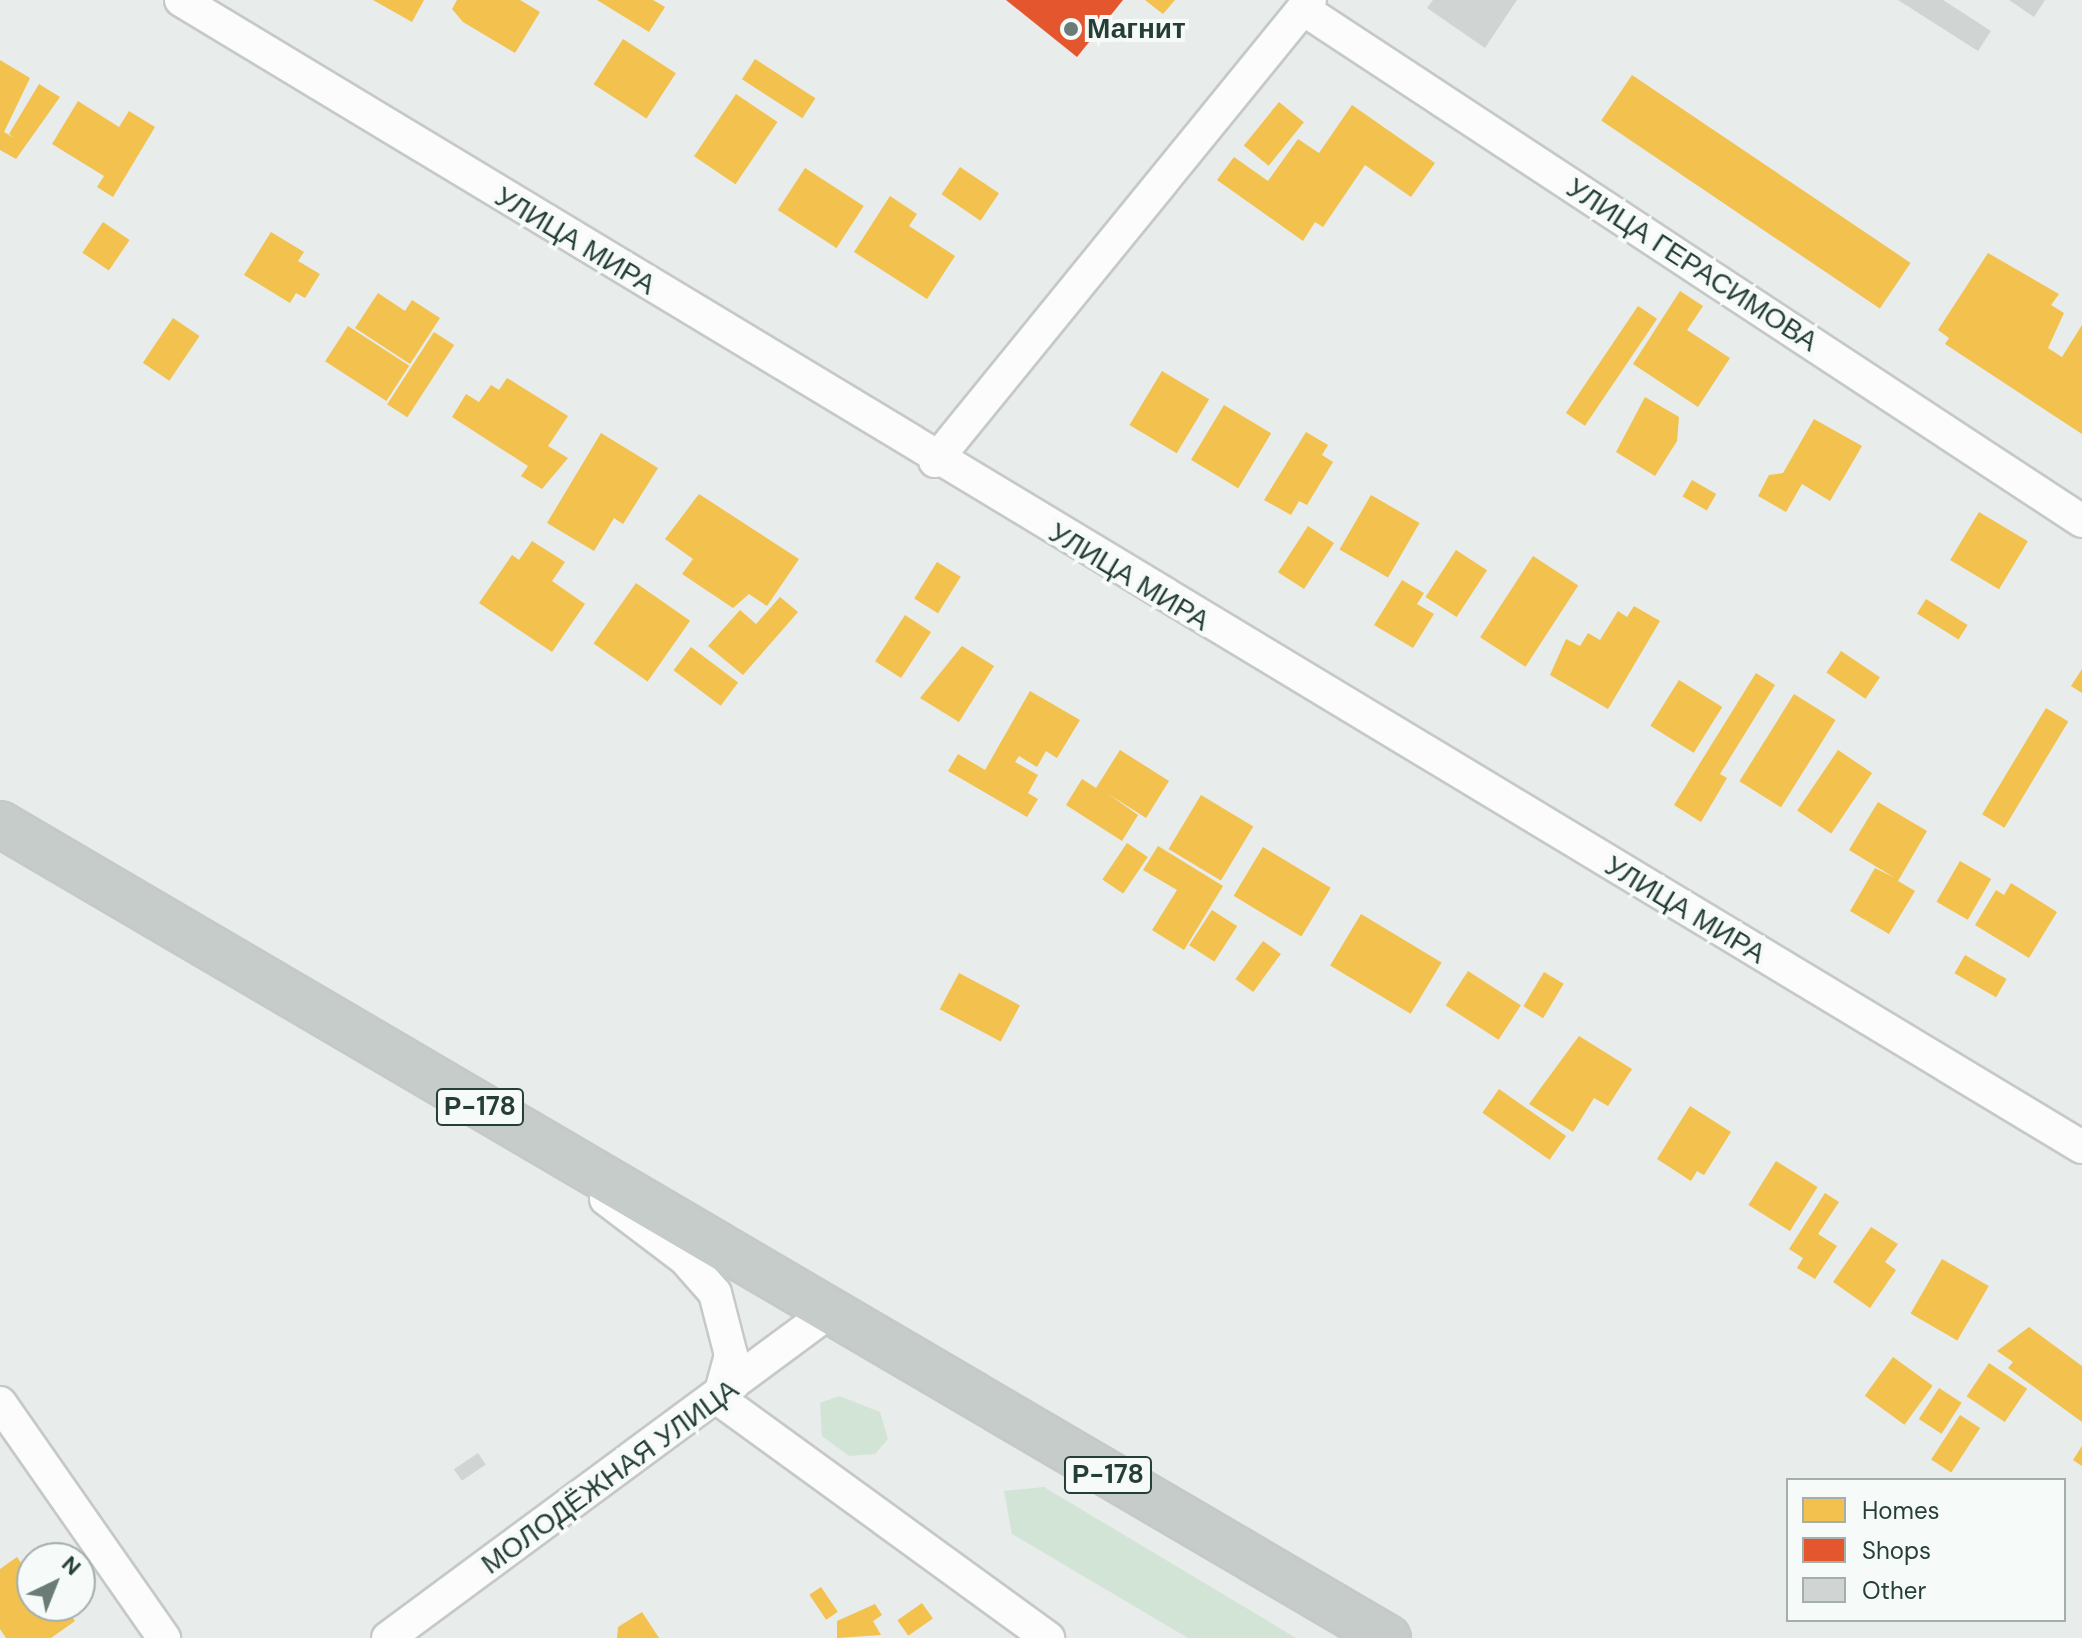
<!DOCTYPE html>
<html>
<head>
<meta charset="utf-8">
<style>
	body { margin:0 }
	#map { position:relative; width:2082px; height:1638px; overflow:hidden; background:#e8ecea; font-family:"DM Sans",sans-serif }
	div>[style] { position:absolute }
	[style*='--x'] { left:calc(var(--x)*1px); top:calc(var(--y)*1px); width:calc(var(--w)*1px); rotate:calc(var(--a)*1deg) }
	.green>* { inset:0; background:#d2e4d6 }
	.homes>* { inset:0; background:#f2c14e; transform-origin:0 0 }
	.shops>* { inset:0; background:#e4572e }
	.building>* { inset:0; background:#d0d5d3; transform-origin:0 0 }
	.roads { filter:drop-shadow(2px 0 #c5c9c7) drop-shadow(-2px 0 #c5c9c7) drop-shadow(0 2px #c5c9c7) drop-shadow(0 -2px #c5c9c7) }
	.minor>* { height:32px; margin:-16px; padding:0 16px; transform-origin:16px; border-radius:16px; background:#fcfcfc }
	.trunk>* { height:44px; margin:-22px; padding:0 22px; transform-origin:22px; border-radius:22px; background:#c6ccca }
	.dots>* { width:22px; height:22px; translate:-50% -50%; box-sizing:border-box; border:4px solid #f6faf8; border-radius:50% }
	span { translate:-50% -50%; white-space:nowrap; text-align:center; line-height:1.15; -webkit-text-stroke:8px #f6faf8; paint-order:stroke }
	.shield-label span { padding:2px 6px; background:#f6faf8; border:2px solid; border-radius:6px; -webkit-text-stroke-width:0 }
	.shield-label { font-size:26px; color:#263f36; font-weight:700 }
	.poi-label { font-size:28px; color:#263f36; font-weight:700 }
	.left { translate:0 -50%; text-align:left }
	.street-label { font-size:28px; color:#263f36 }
	.legend { position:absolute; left:1786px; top:1478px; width:280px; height:144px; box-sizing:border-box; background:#f6faf8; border:2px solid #a3afaa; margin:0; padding:10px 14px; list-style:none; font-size:24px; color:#263f36 }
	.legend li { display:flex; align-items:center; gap:16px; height:40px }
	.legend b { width:40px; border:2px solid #a3afaa }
	.north { position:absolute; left:16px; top:1542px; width:80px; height:80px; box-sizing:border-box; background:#f6faf8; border:2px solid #a3afaa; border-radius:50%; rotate:43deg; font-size:22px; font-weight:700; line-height:32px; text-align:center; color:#263f36 }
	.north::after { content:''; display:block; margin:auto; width:28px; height:36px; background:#6a7c75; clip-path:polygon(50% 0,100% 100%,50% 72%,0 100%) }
</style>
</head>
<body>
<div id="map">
	<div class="green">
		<div style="clip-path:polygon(839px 1396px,880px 1412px,888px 1439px,875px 1454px,849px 1456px,822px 1436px,820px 1403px)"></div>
		<div style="clip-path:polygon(1044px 1487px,1296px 1638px,1188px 1638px,1012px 1534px,1004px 1491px)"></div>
	</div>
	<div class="homes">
		<div style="clip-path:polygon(373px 0,424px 0,412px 22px)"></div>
		<div style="clip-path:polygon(457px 0,520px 0,540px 12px,515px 53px,463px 22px,452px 9px)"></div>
		<div style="clip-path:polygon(597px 0,653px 0,665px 7px,649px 32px)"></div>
		<div style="clip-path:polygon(1145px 0,1175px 0,1163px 14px)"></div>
		<div style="left:623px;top:39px;width:63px;height:54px;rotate:33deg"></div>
		<div style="left:755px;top:59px;width:72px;height:24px;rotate:33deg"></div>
		<div style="clip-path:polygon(0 60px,30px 78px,4px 132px,16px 139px,9px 134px,39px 84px,60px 97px,16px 159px,0 150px)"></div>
		<div style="left:1632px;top:75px;width:336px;height:55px;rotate:34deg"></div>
		<div style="left:736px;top:94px;width:50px;height:75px;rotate:34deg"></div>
		<div style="clip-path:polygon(78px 101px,119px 127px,129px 111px,155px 127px,113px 197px,97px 187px,104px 176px,52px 144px)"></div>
		<div style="left:1279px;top:102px;width:32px;height:56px;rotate:39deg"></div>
		<div style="clip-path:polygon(1352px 105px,1435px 163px,1411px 197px,1365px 165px,1323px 227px,1315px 222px,1303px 241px,1217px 180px,1234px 157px,1268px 181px,1298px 139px,1319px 153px)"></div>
		<div style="left:960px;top:167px;width:47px;height:33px;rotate:34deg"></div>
		<div style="left:805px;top:168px;width:70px;height:50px;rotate:33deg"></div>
		<div style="clip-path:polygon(890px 196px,917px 214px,909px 226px,955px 256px,927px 299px,854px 252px)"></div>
		<div style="left:103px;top:222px;width:32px;height:37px;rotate:34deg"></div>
		<div style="clip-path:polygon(271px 232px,304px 252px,298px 261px,320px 274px,305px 298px,296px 293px,290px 303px,244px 275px)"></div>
		<div style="clip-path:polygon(1988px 253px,2059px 294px,2051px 305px,2064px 313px,2048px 348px,2062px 357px,2082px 325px,2082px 434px,1945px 344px,1949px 338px,1938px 330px)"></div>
		<div style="clip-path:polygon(1680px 291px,1703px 306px,1687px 330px,1730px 358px,1698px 407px,1633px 364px)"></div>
		<div style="clip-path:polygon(378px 293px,405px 311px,412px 300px,440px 318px,410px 364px,355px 328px)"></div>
		<div style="left:1638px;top:306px;width:23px;height:129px;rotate:34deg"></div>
		<div style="left:173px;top:318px;width:32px;height:54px;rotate:34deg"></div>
		<div style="left:348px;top:326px;width:73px;height:42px;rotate:33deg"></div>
		<div style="left:434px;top:332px;width:24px;height:86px;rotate:33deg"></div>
		<div style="left:1162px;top:371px;width:55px;height:63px;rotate:31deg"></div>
		<div style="clip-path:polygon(507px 378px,568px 416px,548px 446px,568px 458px,542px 489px,521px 476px,528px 466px,452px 417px,466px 394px,479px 402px,491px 385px,499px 390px)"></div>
		<div style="clip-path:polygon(1645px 397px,1679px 417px,1677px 441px,1655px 476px,1616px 452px)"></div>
		<div style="left:1224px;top:405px;width:55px;height:64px;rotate:31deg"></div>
		<div style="clip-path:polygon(1814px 419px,1862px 446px,1830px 501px,1802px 484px,1786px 512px,1758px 496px,1769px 475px,1783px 473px)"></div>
		<div style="clip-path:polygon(1306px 432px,1328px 445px,1322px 455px,1333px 462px,1307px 505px,1299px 501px,1291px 515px,1264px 500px)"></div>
		<div style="clip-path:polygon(601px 433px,658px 468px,623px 524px,614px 518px,594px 551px,547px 523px)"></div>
		<div style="left:1692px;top:480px;width:28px;height:19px;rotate:30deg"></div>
		<div style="clip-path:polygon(699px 494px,799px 559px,767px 606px,749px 594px,733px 608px,682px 574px,693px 559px,665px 539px)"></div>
		<div style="left:1371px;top:495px;width:56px;height:63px;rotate:30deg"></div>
		<div style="left:1979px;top:512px;width:57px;height:56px;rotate:31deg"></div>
		<div style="left:1308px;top:526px;width:31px;height:55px;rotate:33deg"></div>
		<div style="clip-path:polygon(532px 541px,565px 562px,552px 581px,585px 604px,552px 652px,479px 603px,512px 555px,519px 560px)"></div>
		<div style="left:1456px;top:550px;width:37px;height:56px;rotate:33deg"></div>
		<div style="left:1533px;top:556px;width:54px;height:97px;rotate:33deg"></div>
		<div style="left:937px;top:562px;width:28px;height:43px;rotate:32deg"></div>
		<div style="clip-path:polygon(1402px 580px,1424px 593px,1417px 604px,1434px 614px,1413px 648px,1374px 625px)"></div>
		<div style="left:636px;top:583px;width:66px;height:74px;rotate:35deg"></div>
		<div style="clip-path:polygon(780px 597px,798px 612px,743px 675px,708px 646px,740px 610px,756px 624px)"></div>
		<div style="left:1926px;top:599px;width:49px;height:17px;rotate:32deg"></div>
		<div style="clip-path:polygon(1634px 606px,1660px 621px,1608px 709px,1550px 675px,1566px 639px,1580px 646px,1588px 633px,1600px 640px,1618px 611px,1627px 617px)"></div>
		<div style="left:905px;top:615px;width:31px;height:55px;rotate:33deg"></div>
		<div style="clip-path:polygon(962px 646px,994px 666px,959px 722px,920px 698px)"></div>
		<div style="left:691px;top:647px;width:59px;height:29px;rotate:37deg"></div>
		<div style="left:1841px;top:651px;width:47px;height:26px;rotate:34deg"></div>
		<div style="clip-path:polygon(2082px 669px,2082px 693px,2071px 686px)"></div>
		<div style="clip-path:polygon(1756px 673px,1775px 685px,1720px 774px,1727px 778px,1701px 822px,1674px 805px)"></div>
		<div style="left:1679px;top:680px;width:51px;height:54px;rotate:32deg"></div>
		<div style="clip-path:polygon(1030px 691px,1080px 720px,1057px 758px,1046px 751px,1037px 767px,1019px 756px,1015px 762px,1038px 775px,1028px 793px,1038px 799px,1027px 817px,948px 771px,958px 754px,985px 770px)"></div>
		<div style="left:1794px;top:694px;width:49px;height:103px;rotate:32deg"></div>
		<div style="left:2046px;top:708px;width:26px;height:124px;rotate:31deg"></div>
		<div style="clip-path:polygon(1120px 750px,1169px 781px,1146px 818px,1107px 793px,1138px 815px,1122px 841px,1066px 805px,1082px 779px,1096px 788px)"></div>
		<div style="left:1838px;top:750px;width:41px;height:73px;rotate:34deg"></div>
		<div style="left:1201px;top:795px;width:61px;height:63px;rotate:31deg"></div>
		<div style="clip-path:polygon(1878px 802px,1927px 831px,1898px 881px,1915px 891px,1889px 934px,1850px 911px,1875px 868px,1895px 878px,1849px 850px)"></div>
		<div style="left:1127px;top:843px;width:25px;height:44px;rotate:34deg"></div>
		<div style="clip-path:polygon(1158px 846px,1223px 886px,1184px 950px,1152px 930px,1177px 890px,1143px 870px)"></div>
		<div style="left:1263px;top:847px;width:79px;height:57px;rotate:31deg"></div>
		<div style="left:1960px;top:861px;width:36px;height:47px;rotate:30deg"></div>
		<div style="clip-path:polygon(2011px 883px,2057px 912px,2029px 958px,1975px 925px,1996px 890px,2004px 895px)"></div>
		<div style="left:1212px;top:910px;width:30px;height:42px;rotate:33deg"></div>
		<div style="left:1361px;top:914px;width:94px;height:60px;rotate:31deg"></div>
		<div style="left:1263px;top:941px;width:22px;height:47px;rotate:36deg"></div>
		<div style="left:1965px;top:955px;width:48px;height:21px;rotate:30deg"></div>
		<div style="left:1468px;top:971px;width:63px;height:41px;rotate:33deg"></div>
		<div style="left:1544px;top:972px;width:23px;height:40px;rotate:31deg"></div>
		<div style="left:959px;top:973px;width:69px;height:41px;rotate:28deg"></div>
		<div style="clip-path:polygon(1579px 1036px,1632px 1069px,1608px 1106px,1594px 1098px,1573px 1132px,1529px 1104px)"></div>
		<div style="left:1499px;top:1089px;width:82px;height:29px;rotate:35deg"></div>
		<div style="clip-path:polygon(1690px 1106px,1731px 1132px,1704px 1175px,1697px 1171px,1691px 1181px,1657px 1159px)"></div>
		<div style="left:1776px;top:1161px;width:49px;height:52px;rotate:32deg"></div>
		<div style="clip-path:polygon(1825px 1193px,1839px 1202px,1818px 1234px,1837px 1246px,1815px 1279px,1797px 1268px,1803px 1258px,1789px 1249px)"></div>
		<div style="clip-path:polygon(1871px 1227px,1898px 1244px,1885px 1262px,1896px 1270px,1870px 1308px,1833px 1282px)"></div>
		<div style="left:1942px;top:1259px;width:54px;height:63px;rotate:30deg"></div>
		<div style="clip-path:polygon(2029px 1327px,2082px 1366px,2082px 1422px,2008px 1368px,2013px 1362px,1997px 1351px)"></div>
		<div style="left:1893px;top:1357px;width:49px;height:48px;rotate:36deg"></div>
		<div style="left:1989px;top:1363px;width:46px;height:40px;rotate:34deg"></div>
		<div style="left:1939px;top:1388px;width:27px;height:37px;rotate:33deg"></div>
		<div style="left:1960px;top:1415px;width:24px;height:53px;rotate:33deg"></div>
		<div style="clip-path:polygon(2082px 1446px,2082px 1466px,2073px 1460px)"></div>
		<div style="clip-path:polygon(17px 1557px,26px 1570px,32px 1566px,32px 1606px,64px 1606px,75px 1621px,51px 1638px,6px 1638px,0 1629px,0 1569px)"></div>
		<div style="left:821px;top:1587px;width:30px;height:14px;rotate:56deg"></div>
		<div style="left:922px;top:1603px;width:19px;height:30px;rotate:55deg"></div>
		<div style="clip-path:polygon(875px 1604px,882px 1615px,873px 1621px,881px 1635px,837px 1638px,837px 1621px)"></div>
		<div style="clip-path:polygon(642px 1612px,659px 1638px,617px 1638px,618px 1627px)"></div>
	</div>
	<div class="shops">
		<div style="clip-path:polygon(1006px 0,1123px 0,1077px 57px)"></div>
	</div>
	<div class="building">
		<div style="clip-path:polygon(1433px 0,1517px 0,1485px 48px,1427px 8px)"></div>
		<div style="clip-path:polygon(1898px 0,1943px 0,1991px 31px,1978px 51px)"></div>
		<div style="clip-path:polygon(2009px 0,2045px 0,2034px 17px)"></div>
		<div style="left:478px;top:1453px;width:14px;height:29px;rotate:56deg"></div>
	</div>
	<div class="roads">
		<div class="minor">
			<div style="--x:181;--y:0;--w:2220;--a:31.11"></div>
			<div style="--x:1303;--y:9;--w:932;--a:33.32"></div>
			<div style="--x:935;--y:461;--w:594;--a:-50.87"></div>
			<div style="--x:606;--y:1199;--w:99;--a:37.2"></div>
			<div style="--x:685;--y:1259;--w:45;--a:48.6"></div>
			<div style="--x:715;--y:1293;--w:64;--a:75.5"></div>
			<div style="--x:731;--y:1355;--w:46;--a:105.3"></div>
			<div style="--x:719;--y:1399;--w:407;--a:36"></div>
			<div style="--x:0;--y:1403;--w:287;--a:55.1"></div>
			<div style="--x:388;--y:1638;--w:548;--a:-36.47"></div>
		</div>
		<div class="trunk">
			<div style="--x:0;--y:824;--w:1609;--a:30.39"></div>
		</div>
	</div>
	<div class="dots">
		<div style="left:1071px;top:29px;background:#6a7c75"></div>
	</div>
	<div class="shield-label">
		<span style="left:480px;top:1107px">Р-178</span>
		<span style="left:1108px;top:1475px">Р-178</span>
	</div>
	<div class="poi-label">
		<span class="left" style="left:1087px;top:29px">Магнит</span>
	</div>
	<div class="street-label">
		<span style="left:575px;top:241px;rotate:31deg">УЛИЦА МИРА</span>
		<span style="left:1692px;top:265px;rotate:33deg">УЛИЦА ГЕРАСИМОВА</span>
		<span style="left:1129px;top:577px;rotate:31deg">УЛИЦА МИРА</span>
		<span style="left:1685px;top:910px;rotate:31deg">УЛИЦА МИРА</span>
		<span style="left:610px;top:1477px;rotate:-36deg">МОЛОДЁЖНАЯ УЛИЦА</span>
	</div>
	<ul class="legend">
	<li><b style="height:22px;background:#f2c14e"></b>Homes</li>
	<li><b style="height:22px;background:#e4572e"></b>Shops</li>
	<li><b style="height:22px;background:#d0d5d3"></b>Other</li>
	</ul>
	<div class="north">N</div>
</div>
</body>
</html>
